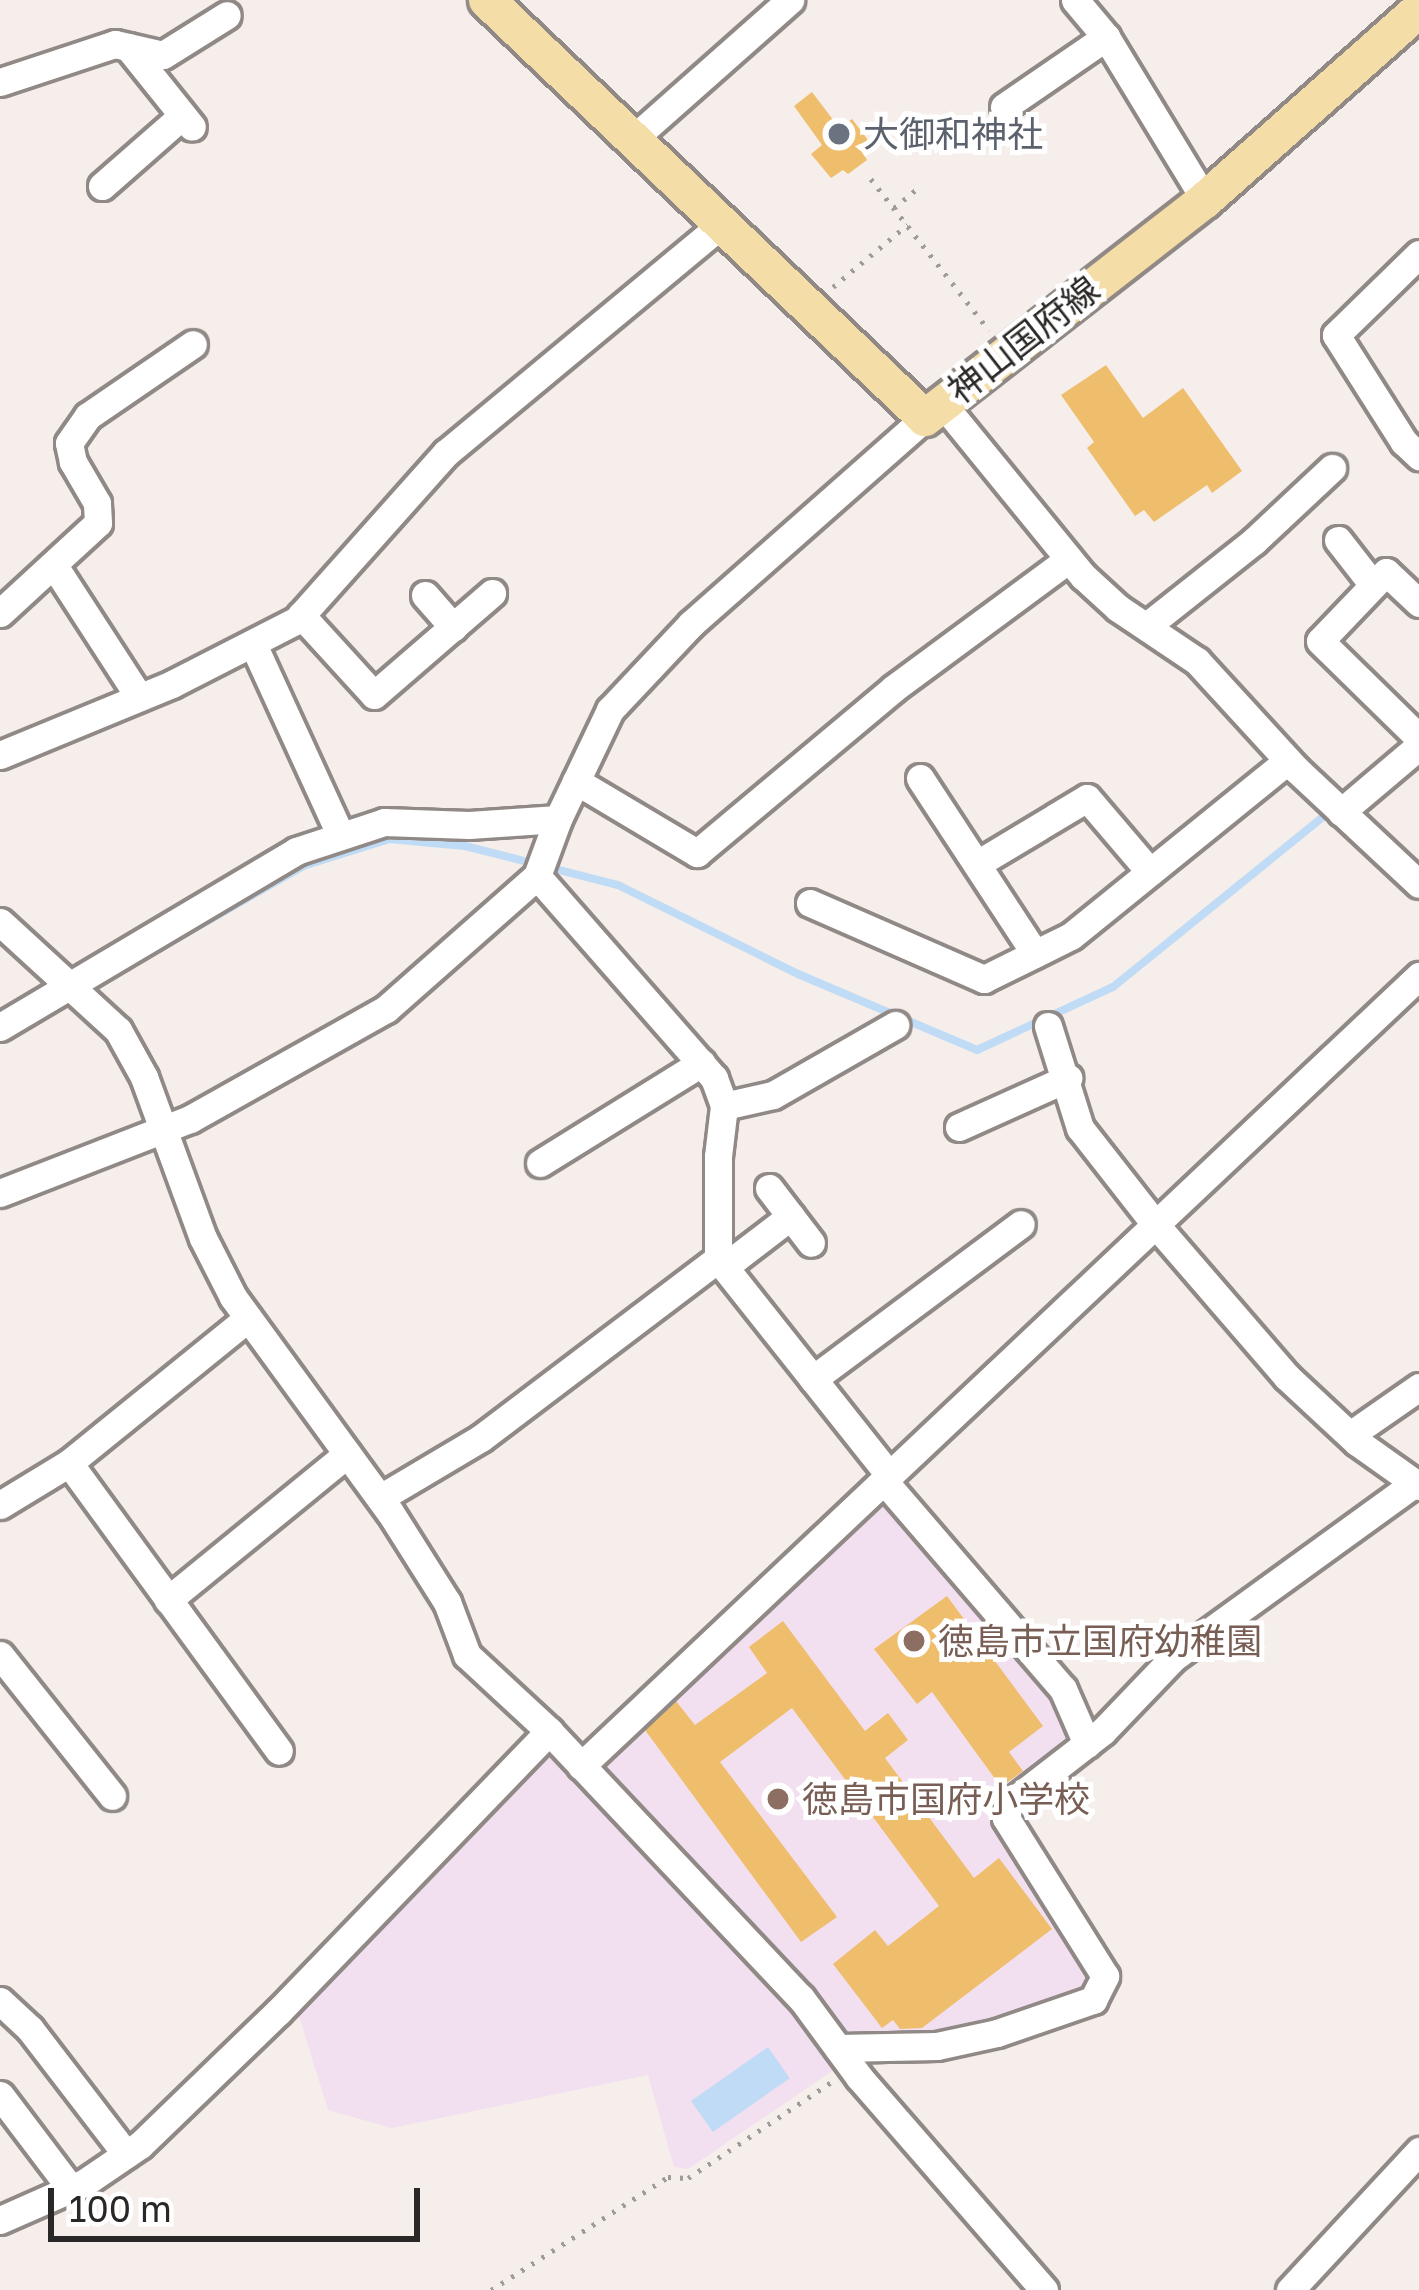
<!DOCTYPE html>
<html>
<head>
<meta charset="utf-8">
<style>
	body { margin:0 }
	#map { position:relative; width:1419px; height:2290px; overflow:hidden; background:#f5eeea; font-family:"Golos Text","Noto Sans JP",sans-serif }
	div>[style] { position:absolute }
	[style*='--x'] { left:calc(var(--x)*1px); top:calc(var(--y)*1px); width:calc(var(--w)*1px); rotate:calc(var(--a)*1deg) }
	.education>* { inset:0; background:#f2dff0 }
	.water>* { inset:0; background:#c0dbf5; transform-origin:0 0 }
	.stream>* { height:8px; margin:-4px; padding:0 4px; transform-origin:4px; border-radius:4px; background:#c0dbf5 }
	.building>* { inset:0; background:#efbe6c }
	.path>* { height:4.5px; margin-top:-2.25px; transform-origin:0; background:repeating-linear-gradient(90deg,#9f9b97 0 3px,transparent 0 12px) }
	.roads { filter:drop-shadow(3px 0 #908986) drop-shadow(-3px 0 #908986) drop-shadow(0 3px #908986) drop-shadow(0 -3px #908986) }
	.minor>* { height:27px; margin:-13.5px; padding:0 13.5px; transform-origin:13.5px; border-radius:13.5px; background:#fff }
	.major>* { height:36px; margin:-18px; padding:0 18px; transform-origin:18px; border-radius:18px; background:#f5dda7 }
	.dots>* { width:33px; height:33px; translate:-50% -50%; box-sizing:border-box; border:6px solid #fff; border-radius:50% }
	span { translate:-50% -50%; white-space:nowrap; text-align:center; line-height:1.15; -webkit-text-stroke:10px #fff; paint-order:stroke }
	.worship-label { font-size:36px; color:#5b616d }
	.left { translate:0 -50%; text-align:left }
	.street-label { font-size:36px; color:#2a2826 }
	.education-label { font-size:36px; color:#785e54 }
	.scale { position:absolute; left:48px; top:2188px; width:372px; height:54px; box-sizing:border-box; border:6px solid #2a2826; border-top:0; padding-left:15px; font-size:36px; line-height:42px; white-space:nowrap; color:#2a2826; -webkit-text-stroke:9px #fff; paint-order:stroke }
</style>
</head>
<body>
<div id="map">
	<div class="education">
		<div style="clip-path:polygon(881px 1498px,900px 1503px,1053px 1688px,1068px 1723px,1065px 1746px,1001px 1798px,1093px 1972px,1077px 1994px,984px 2031px,836px 2036px,603px 1777px,609px 1752px)"></div>
		<div style="clip-path:polygon(549px 1745px,685px 1886px,839px 2060px,832px 2071px,688px 2169px,674px 2167px,648px 2075px,392px 2128px,328px 2110px,296px 2006px)"></div>
	</div>
	<div class="water">
		<div style="left:768px;top:2047px;width:38px;height:94px;rotate:55deg"></div>
	</div>
	<div class="stream">
		<div style="--x:113;--y:975;--w:219;--a:-29.8"></div>
		<div style="--x:303;--y:866;--w:90;--a:-17.4"></div>
		<div style="--x:389;--y:839;--w:76;--a:5.3"></div>
		<div style="--x:465;--y:846;--w:158;--a:14.3"></div>
		<div style="--x:618;--y:885;--w:201;--a:26.3"></div>
		<div style="--x:798;--y:974;--w:194;--a:23"></div>
		<div style="--x:977;--y:1050;--w:150;--a:-24.9"></div>
		<div style="--x:1113;--y:987;--w:277;--a:-39"></div>
	</div>
	<div class="building">
		<div style="clip-path:polygon(812px 92px,834px 121px,839px 117px,845px 124px,852px 119px,871px 144px,862px 152px,867px 160px,848px 174px,843px 170px,831px 178px,811px 154px,822px 145px,794px 106px)"></div>
		<div style="clip-path:polygon(1106px 365px,1143px 418px,1183px 388px,1242px 471px,1212px 493px,1207px 485px,1154px 522px,1144px 510px,1135px 516px,1087px 448px,1094px 442px,1061px 395px)"></div>
		<div style="clip-path:polygon(947px 1596px,1043px 1726px,1009px 1752px,1023px 1771px,1001px 1787px,932px 1692px,917px 1704px,874px 1649px)"></div>
		<div style="clip-path:polygon(783px 1621px,865px 1731px,888px 1713px,908px 1740px,885px 1758px,974px 1878px,999px 1858px,1052px 1929px,922px 2028px,900px 2029px,893px 2020px,882px 2028px,833px 1964px,875px 1930px,888px 1946px,939px 1906px,792px 1708px,720px 1762px,837px 1917px,801px 1942px,645px 1730px,676px 1701px,695px 1725px,767px 1673px,749px 1647px)"></div>
	</div>
	<div class="path">
		<div style="--x:871;--y:179;--w:192;--a:52"></div>
		<div style="--x:894;--y:208;--w:34;--a:-40"></div>
		<div style="--x:833;--y:287;--w:97;--a:-40"></div>
		<div style="--x:491;--y:2290;--w:210;--a:-32.6"></div>
		<div style="--x:668;--y:2177;--w:20;--a:3"></div>
		<div style="--x:688;--y:2178;--w:174;--a:-33.8"></div>
	</div>
	<div class="roads">
		<div class="minor">
			<div style="--x:1075;--y:0;--w:48;--a:50"></div>
			<div style="--x:1106;--y:37;--w:191;--a:58.7"></div>
			<div style="--x:128;--y:47;--w:102;--a:51.3"></div>
			<div style="--x:0;--y:82;--w:121;--a:-18.3"></div>
			<div style="--x:115;--y:44;--w:49;--a:12.9"></div>
			<div style="--x:163;--y:55;--w:75;--a:-32"></div>
			<div style="--x:1004;--y:107;--w:124;--a:-34.5"></div>
			<div style="--x:633;--y:139;--w:210;--a:-41.5"></div>
			<div style="--x:102;--y:186;--w:106;--a:-41.2"></div>
			<div style="--x:1419;--y:254;--w:116;--a:135.7"></div>
			<div style="--x:1336;--y:335;--w:127;--a:57.6"></div>
			<div style="--x:1404;--y:442;--w:21;--a:43"></div>
			<div style="--x:941;--y:402;--w:225;--a:50.8"></div>
			<div style="--x:1083;--y:576;--w:47;--a:42.4"></div>
			<div style="--x:1118;--y:608;--w:95;--a:33.9"></div>
			<div style="--x:1197;--y:661;--w:147;--a:47.5"></div>
			<div style="--x:1296;--y:769;--w:168;--a:43.1"></div>
			<div style="--x:1338;--y:540;--w:57;--a:52.1"></div>
			<div style="--x:55;--y:567;--w:155;--a:57.1"></div>
			<div style="--x:425;--y:595;--w:43;--a:48.8"></div>
			<div style="--x:1419;--y:603;--w:45;--a:-136.8"></div>
			<div style="--x:1386;--y:572;--w:95;--a:133.7"></div>
			<div style="--x:1320;--y:641;--w:139;--a:44.4"></div>
			<div style="--x:0;--y:613;--w:133;--a:-42.6"></div>
			<div style="--x:98;--y:523;--w:20;--a:-93"></div>
			<div style="--x:97;--y:503;--w:48;--a:-120.3"></div>
			<div style="--x:73;--y:462;--w:19;--a:-102"></div>
			<div style="--x:69;--y:443;--w:33;--a:-55"></div>
			<div style="--x:88;--y:416;--w:127;--a:-34.4"></div>
			<div style="--x:301;--y:615;--w:108;--a:47.6"></div>
			<div style="--x:374;--y:695;--w:156;--a:-40.8"></div>
			<div style="--x:1148;--y:625;--w:135;--a:-38.4"></div>
			<div style="--x:1254;--y:541;--w:107;--a:-43.1"></div>
			<div style="--x:253;--y:644;--w:211;--a:65.4"></div>
			<div style="--x:0;--y:755;--w:186;--a:-22.4"></div>
			<div style="--x:172;--y:684;--w:140;--a:-27.1"></div>
			<div style="--x:297;--y:620;--w:224;--a:-48.3"></div>
			<div style="--x:446;--y:453;--w:359;--a:-39.7"></div>
			<div style="--x:920;--y:778;--w:210;--a:56.8"></div>
			<div style="--x:576;--y:781;--w:141;--a:30.8"></div>
			<div style="--x:697;--y:853;--w:257;--a:-39.9"></div>
			<div style="--x:894;--y:688;--w:217;--a:-36.4"></div>
			<div style="--x:1341;--y:812;--w:102;--a:-40.2"></div>
			<div style="--x:977;--y:864;--w:128;--a:-31"></div>
			<div style="--x:1087;--y:798;--w:97;--a:49.6"></div>
			<div style="--x:537;--y:876;--w:269;--a:48.8"></div>
			<div style="--x:714;--y:1078;--w:30;--a:70"></div>
			<div style="--x:724;--y:1106;--w:50;--a:96.8"></div>
			<div style="--x:718;--y:1156;--w:103;--a:90"></div>
			<div style="--x:718;--y:1259;--w:277;--a:51.6"></div>
			<div style="--x:810;--y:903;--w:190;--a:23.6"></div>
			<div style="--x:984;--y:979;--w:97;--a:-26.3"></div>
			<div style="--x:1071;--y:936;--w:279;--a:-39"></div>
			<div style="--x:0;--y:922;--w:160;--a:42.5"></div>
			<div style="--x:118;--y:1030;--w:54;--a:61"></div>
			<div style="--x:144;--y:1077;--w:171;--a:69.9"></div>
			<div style="--x:203;--y:1238;--w:66;--a:63"></div>
			<div style="--x:233;--y:1297;--w:266;--a:53.9"></div>
			<div style="--x:390;--y:1512;--w:107;--a:57.7"></div>
			<div style="--x:447;--y:1602;--w:57;--a:69.3"></div>
			<div style="--x:467;--y:1655;--w:112;--a:42.8"></div>
			<div style="--x:549;--y:1731;--w:367;--a:46.7"></div>
			<div style="--x:801;--y:1998;--w:98;--a:53.7"></div>
			<div style="--x:859;--y:2077;--w:282;--a:49"></div>
			<div style="--x:1048;--y:1026;--w:107;--a:72.6"></div>
			<div style="--x:1080;--y:1128;--w:122;--a:52"></div>
			<div style="--x:1155;--y:1224;--w:201;--a:49.2"></div>
			<div style="--x:1286;--y:1376;--w:97;--a:42.9"></div>
			<div style="--x:1357;--y:1442;--w:76;--a:35.4"></div>
			<div style="--x:0;--y:1027;--w:344;--a:-30.7"></div>
			<div style="--x:296;--y:851;--w:93;--a:-18.2"></div>
			<div style="--x:384;--y:822;--w:85;--a:2"></div>
			<div style="--x:469;--y:825;--w:89;--a:-3.9"></div>
			<div style="--x:558;--y:819;--w:121;--a:-64.5"></div>
			<div style="--x:610;--y:710;--w:118;--a:-46.7"></div>
			<div style="--x:691;--y:624;--w:312;--a:-41.4"></div>
			<div style="--x:724;--y:1106;--w:50;--a:-12.7"></div>
			<div style="--x:773;--y:1095;--w:141;--a:-29.8"></div>
			<div style="--x:959;--y:1127;--w:120;--a:-24.2"></div>
			<div style="--x:540;--y:1163;--w:190;--a:-31.8"></div>
			<div style="--x:769;--y:1188;--w:69;--a:52.6"></div>
			<div style="--x:0;--y:1193;--w:204;--a:-21.3"></div>
			<div style="--x:190;--y:1119;--w:225;--a:-29.3"></div>
			<div style="--x:386;--y:1009;--w:201;--a:-41.4"></div>
			<div style="--x:537;--y:876;--w:61;--a:-69.8"></div>
			<div style="--x:248;--y:1318;--w:230;--a:141"></div>
			<div style="--x:69;--y:1463;--w:356;--a:53.9"></div>
			<div style="--x:813;--y:1379;--w:259;--a:-36.7"></div>
			<div style="--x:1350;--y:1435;--w:84;--a:-34.8"></div>
			<div style="--x:884;--y:1481;--w:274;--a:49.3"></div>
			<div style="--x:1063;--y:1689;--w:60;--a:66.4"></div>
			<div style="--x:380;--y:1498;--w:117;--a:-30.7"></div>
			<div style="--x:481;--y:1438;--w:297;--a:-37.1"></div>
			<div style="--x:718;--y:1259;--w:18;--a:-3"></div>
			<div style="--x:736;--y:1258;--w:69;--a:-37.4"></div>
			<div style="--x:0;--y:1505;--w:81;--a:-31.3"></div>
			<div style="--x:168;--y:1600;--w:231;--a:-39.2"></div>
			<div style="--x:0;--y:1655;--w:180;--a:51.5"></div>
			<div style="--x:581;--y:1766;--w:1152;--a:-43.31"></div>
			<div style="--x:0;--y:2001;--w:41;--a:43"></div>
			<div style="--x:30;--y:2029;--w:158;--a:52.5"></div>
			<div style="--x:838;--y:2048;--w:99;--a:-1.2"></div>
			<div style="--x:937;--y:2046;--w:61;--a:-12.2"></div>
			<div style="--x:997;--y:2033;--w:102;--a:-19"></div>
			<div style="--x:1093;--y:2000;--w:27;--a:-63"></div>
			<div style="--x:1105;--y:1976;--w:186;--a:-122.1"></div>
			<div style="--x:1006;--y:1818;--w:14;--a:-78"></div>
			<div style="--x:1009;--y:1804;--w:119;--a:-37.8"></div>
			<div style="--x:1103;--y:1731;--w:101;--a:-46.2"></div>
			<div style="--x:1173;--y:1658;--w:299;--a:-35.9"></div>
			<div style="--x:0;--y:2095;--w:118;--a:52.9"></div>
			<div style="--x:0;--y:2220;--w:92;--a:-23.8"></div>
			<div style="--x:84;--y:2183;--w:68;--a:-34.2"></div>
			<div style="--x:140;--y:2145;--w:193;--a:-44"></div>
			<div style="--x:279;--y:2011;--w:389;--a:-46"></div>
			<div style="--x:1290;--y:2290;--w:190;--a:-47.1"></div>
		</div>
		<div class="major">
			<div style="--x:487;--y:0;--w:605;--a:43.66"></div>
			<div style="--x:925;--y:418;--w:355;--a:-37.9"></div>
			<div style="--x:1205;--y:200;--w:286;--a:-41.6"></div>
		</div>
	</div>
	<div class="dots">
		<div style="left:839px;top:134px;background:#6b7280"></div>
		<div style="left:914px;top:1641px;background:#8d6e63"></div>
		<div style="left:778px;top:1799px;background:#8d6e63"></div>
	</div>
	<div class="worship-label">
		<span class="left" style="left:863px;top:134px">大御和神社</span>
	</div>
	<div class="street-label">
		<span style="left:1023px;top:339px;rotate:-38deg">神山国府線</span>
	</div>
	<div class="education-label">
		<span class="left" style="left:938px;top:1641px">徳島市立国府幼稚園</span>
		<span class="left" style="left:802px;top:1799px">徳島市国府小学校</span>
	</div>
	<div class="scale">100 m</div>
</div>
</body>
</html>
